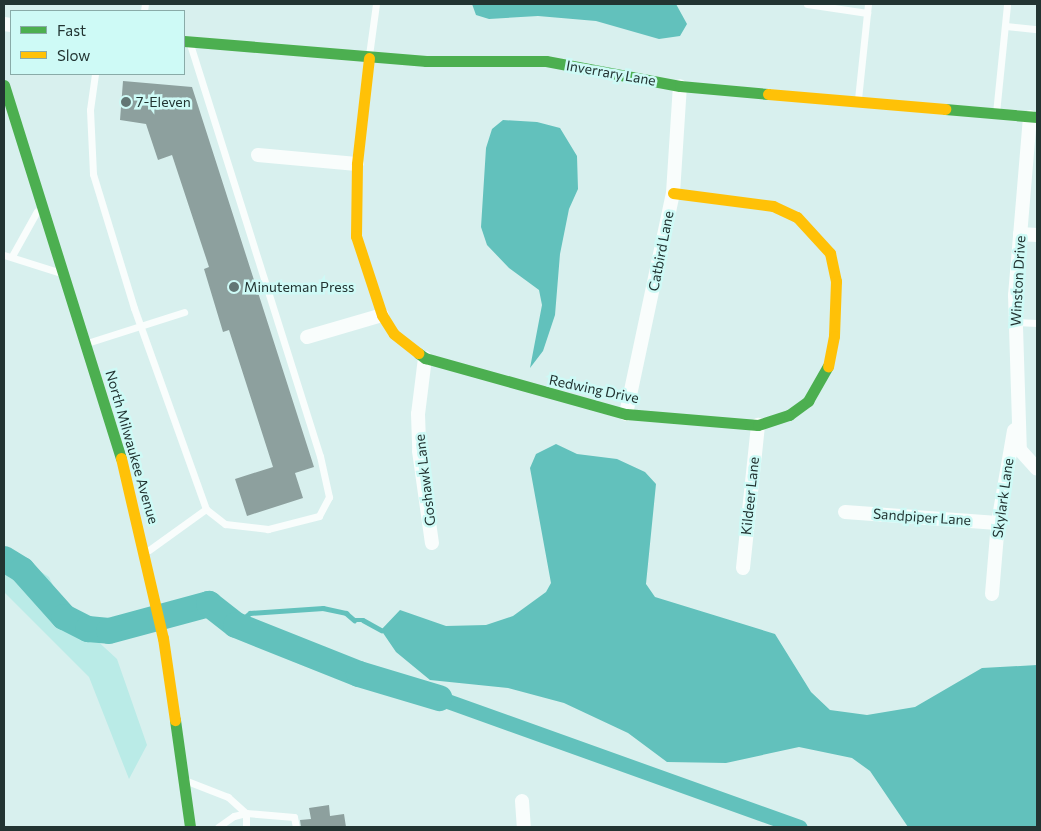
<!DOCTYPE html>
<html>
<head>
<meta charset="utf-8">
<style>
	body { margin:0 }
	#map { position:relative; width:1041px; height:831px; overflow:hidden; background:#d8f0ee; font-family:Commissioner,sans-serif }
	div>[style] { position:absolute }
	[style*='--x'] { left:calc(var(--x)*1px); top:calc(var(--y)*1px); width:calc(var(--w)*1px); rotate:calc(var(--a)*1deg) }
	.green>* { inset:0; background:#baebe7 }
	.water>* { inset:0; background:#62c1bc }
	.stream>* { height:4.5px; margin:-2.25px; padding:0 2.25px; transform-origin:2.25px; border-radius:2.25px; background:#62c1bc }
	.canal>* { height:15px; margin:-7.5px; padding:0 7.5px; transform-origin:7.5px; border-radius:7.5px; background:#62c1bc }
	.river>* { height:26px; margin:-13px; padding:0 13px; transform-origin:13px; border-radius:13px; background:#62c1bc }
	.building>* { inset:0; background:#8da09e }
	.lane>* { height:7px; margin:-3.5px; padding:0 3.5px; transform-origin:3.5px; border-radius:3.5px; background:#f9fdfc }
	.street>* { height:14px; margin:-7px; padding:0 7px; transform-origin:7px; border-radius:7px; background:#f9fdfc }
	.fast>* { height:11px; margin:-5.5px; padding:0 5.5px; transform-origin:5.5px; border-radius:5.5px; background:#4caf50 }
	.slow>* { height:11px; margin:-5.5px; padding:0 5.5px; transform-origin:5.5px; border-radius:5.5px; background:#ffc107 }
	.dots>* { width:14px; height:14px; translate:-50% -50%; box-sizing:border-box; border:2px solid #cefaf6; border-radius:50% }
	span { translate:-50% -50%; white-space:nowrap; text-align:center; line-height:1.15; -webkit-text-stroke:5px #cefaf6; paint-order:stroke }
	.street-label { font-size:14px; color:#223432 }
	.poi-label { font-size:14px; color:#223432 }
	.left { translate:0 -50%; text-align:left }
	.frame { position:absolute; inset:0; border:5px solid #223432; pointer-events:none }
	.legend { position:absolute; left:10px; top:10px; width:175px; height:65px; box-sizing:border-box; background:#cefaf6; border:1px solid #89aba8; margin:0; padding:6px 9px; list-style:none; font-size:15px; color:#223432 }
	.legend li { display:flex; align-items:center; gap:10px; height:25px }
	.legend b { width:25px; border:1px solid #89aba8 }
</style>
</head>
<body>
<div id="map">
	<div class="green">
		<div style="clip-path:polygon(4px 548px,49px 577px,66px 612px,117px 659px,147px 745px,129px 779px,89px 677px,4px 592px)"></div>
	</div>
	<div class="water">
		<div style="clip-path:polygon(472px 4px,676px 4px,687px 24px,680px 36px,659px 39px,596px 21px,538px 16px,489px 19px,476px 15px)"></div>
		<div style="clip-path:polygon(503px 120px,537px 122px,560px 128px,577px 156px,578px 189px,569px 209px,560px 254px,555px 315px,543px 351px,530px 368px,542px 305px,539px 290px,509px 268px,487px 245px,481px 227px,486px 148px,492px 129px)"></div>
		<div style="clip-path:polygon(556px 444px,577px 454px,617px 459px,645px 472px,656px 484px,646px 584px,655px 597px,775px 634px,811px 692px,830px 710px,867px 715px,915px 707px,982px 668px,1037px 665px,1037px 827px,908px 827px,870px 771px,852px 758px,799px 747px,726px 763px,667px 762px,628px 733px,564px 703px,508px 688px,430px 680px,396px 652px,381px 630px,400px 610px,446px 626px,486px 625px,513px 616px,546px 592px,551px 583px,530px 468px,536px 454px)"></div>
	</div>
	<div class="stream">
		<div style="--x:236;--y:625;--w:18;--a:-41"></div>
		<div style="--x:250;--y:613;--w:73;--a:-3.9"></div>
		<div style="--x:323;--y:608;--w:24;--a:12"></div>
		<div style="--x:346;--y:613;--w:11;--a:41"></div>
		<div style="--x:354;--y:620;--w:9;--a:0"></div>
		<div style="--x:363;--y:620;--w:21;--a:29"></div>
	</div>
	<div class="canal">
		<div style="--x:439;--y:698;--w:383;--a:19.7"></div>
	</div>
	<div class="river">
		<div style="--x:4;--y:559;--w:21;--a:31"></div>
		<div style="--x:22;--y:570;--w:63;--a:48.2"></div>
		<div style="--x:64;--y:617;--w:27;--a:27"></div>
		<div style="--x:88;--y:629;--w:21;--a:5"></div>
		<div style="--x:109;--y:631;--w:104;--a:-15.1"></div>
		<div style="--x:209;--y:604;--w:34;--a:38"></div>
		<div style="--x:236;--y:625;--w:132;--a:21.7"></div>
		<div style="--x:359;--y:674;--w:84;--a:16.7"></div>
	</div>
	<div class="building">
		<div style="clip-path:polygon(123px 81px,192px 87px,314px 467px,295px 473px,303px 498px,247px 516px,235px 479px,273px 467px,229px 330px,223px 332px,204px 269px,209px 267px,172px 155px,158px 160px,146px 124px,120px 120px)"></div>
		<div style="clip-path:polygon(329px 805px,330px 816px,344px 814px,346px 827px,301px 827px,300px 820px,311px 819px,309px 808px)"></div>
	</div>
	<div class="lane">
		<div style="--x:807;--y:4;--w:61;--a:8.5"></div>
		<div style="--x:144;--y:11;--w:7;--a:-82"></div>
		<div style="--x:1006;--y:26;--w:31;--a:6"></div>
		<div style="--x:190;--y:44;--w:432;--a:72.5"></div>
		<div style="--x:320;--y:456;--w:42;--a:77.6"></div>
		<div style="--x:329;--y:497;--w:21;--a:118"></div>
		<div style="--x:319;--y:516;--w:53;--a:165.7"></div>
		<div style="--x:268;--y:529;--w:43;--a:-173.4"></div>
		<div style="--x:225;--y:524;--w:24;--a:-142"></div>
		<div style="--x:369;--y:55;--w:51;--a:-82.2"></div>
		<div style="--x:95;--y:74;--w:36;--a:98"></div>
		<div style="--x:90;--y:110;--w:64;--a:87.3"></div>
		<div style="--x:93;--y:174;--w:140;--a:73"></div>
		<div style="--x:134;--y:308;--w:214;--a:70.3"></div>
		<div style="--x:206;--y:509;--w:70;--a:144.3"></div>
		<div style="--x:858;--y:99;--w:96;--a:-84"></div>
		<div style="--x:996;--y:113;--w:110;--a:-84.2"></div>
		<div style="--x:4;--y:255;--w:57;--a:17.5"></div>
		<div style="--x:12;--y:256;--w:51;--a:-60.9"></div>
		<div style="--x:1016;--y:322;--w:21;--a:3"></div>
		<div style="--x:87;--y:343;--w:102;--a:-17.7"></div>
		<div style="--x:187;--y:781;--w:44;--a:21.3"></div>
		<div style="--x:228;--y:797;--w:24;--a:42"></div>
		<div style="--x:246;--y:813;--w:14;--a:90"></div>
		<div style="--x:218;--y:827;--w:19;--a:-35"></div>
		<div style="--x:234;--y:816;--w:12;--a:-14"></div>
		<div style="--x:246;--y:813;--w:48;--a:4.8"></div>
		<div style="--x:294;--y:817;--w:10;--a:79"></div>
	</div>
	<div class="street">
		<div style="--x:4;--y:24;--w:7;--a:8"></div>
		<div style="--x:1030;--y:117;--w:179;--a:94.8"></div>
		<div style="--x:1015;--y:295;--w:155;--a:88.2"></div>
		<div style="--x:1020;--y:450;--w:25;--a:48"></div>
		<div style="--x:258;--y:155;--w:99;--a:5.2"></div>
		<div style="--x:1020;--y:234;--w:17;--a:3"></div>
		<div style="--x:307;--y:337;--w:78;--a:-16.3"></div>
		<div style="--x:425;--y:358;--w:56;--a:97.1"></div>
		<div style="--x:418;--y:414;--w:37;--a:88"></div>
		<div style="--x:419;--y:451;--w:93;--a:82"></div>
		<div style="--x:626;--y:414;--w:226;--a:-78"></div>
		<div style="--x:673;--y:193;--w:107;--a:-86.3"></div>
		<div style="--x:845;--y:512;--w:153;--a:4.1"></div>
		<div style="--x:743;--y:568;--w:144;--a:-84"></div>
		<div style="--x:992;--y:594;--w:71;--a:-85.2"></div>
		<div style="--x:998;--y:523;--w:94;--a:-80.2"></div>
		<div style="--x:522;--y:801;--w:26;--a:86"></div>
	</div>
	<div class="fast">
		<div style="--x:184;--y:41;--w:243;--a:4.7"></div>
		<div style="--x:426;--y:61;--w:120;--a:0"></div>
		<div style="--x:546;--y:61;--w:136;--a:10.6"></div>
		<div style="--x:680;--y:86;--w:88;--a:5.2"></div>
		<div style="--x:4;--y:85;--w:391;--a:72.6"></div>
		<div style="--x:945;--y:109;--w:92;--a:5"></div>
		<div style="--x:418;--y:353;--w:9;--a:36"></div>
		<div style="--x:425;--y:358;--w:209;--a:15.6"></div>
		<div style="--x:626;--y:414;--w:132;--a:4.8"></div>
		<div style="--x:758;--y:425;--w:33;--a:-18"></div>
		<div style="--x:789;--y:415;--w:24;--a:-36"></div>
		<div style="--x:808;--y:401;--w:40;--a:-60.3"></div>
		<div style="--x:175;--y:720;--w:108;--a:82"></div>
	</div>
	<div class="slow">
		<div style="--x:369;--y:58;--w:107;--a:96.5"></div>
		<div style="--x:357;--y:164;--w:72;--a:90.8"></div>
		<div style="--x:356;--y:236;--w:83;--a:71.8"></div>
		<div style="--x:382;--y:315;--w:22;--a:58"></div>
		<div style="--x:394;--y:334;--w:31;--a:38"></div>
		<div style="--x:768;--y:94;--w:178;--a:4.8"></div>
		<div style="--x:673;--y:193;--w:101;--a:7.4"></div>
		<div style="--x:773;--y:206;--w:26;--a:25"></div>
		<div style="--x:797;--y:217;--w:49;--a:47.5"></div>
		<div style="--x:830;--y:253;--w:29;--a:78"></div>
		<div style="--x:836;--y:281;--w:55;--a:92.1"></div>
		<div style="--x:834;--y:336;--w:31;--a:101"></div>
		<div style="--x:121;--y:458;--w:185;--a:76.9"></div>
		<div style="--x:163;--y:638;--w:83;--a:81.7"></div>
	</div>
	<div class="dots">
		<div style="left:126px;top:102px;background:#627674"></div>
		<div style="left:234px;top:287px;background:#627674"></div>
	</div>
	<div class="street-label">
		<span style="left:611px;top:73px;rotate:10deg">Inverrary Lane</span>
		<span style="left:661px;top:251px;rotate:-79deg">Catbird Lane</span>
		<span style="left:1018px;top:281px;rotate:-87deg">Winston Drive</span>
		<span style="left:594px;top:389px;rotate:12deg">Redwing Drive</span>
		<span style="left:132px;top:447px;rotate:74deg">North Milwaukee Avenue</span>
		<span style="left:425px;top:480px;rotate:-97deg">Goshawk Lane</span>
		<span style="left:750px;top:496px;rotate:-84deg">Kildeer Lane</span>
		<span style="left:1003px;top:498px;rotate:-82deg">Skylark Lane</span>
		<span style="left:922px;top:517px;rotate:4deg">Sandpiper Lane</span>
	</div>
	<div class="poi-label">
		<span class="left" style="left:136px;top:102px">7-Eleven</span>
		<span class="left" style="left:244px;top:287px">Minuteman Press</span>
	</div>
	<div class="frame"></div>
	<ul class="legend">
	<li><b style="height:6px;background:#4caf50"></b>Fast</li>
	<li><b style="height:6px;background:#ffc107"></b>Slow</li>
	</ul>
</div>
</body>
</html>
